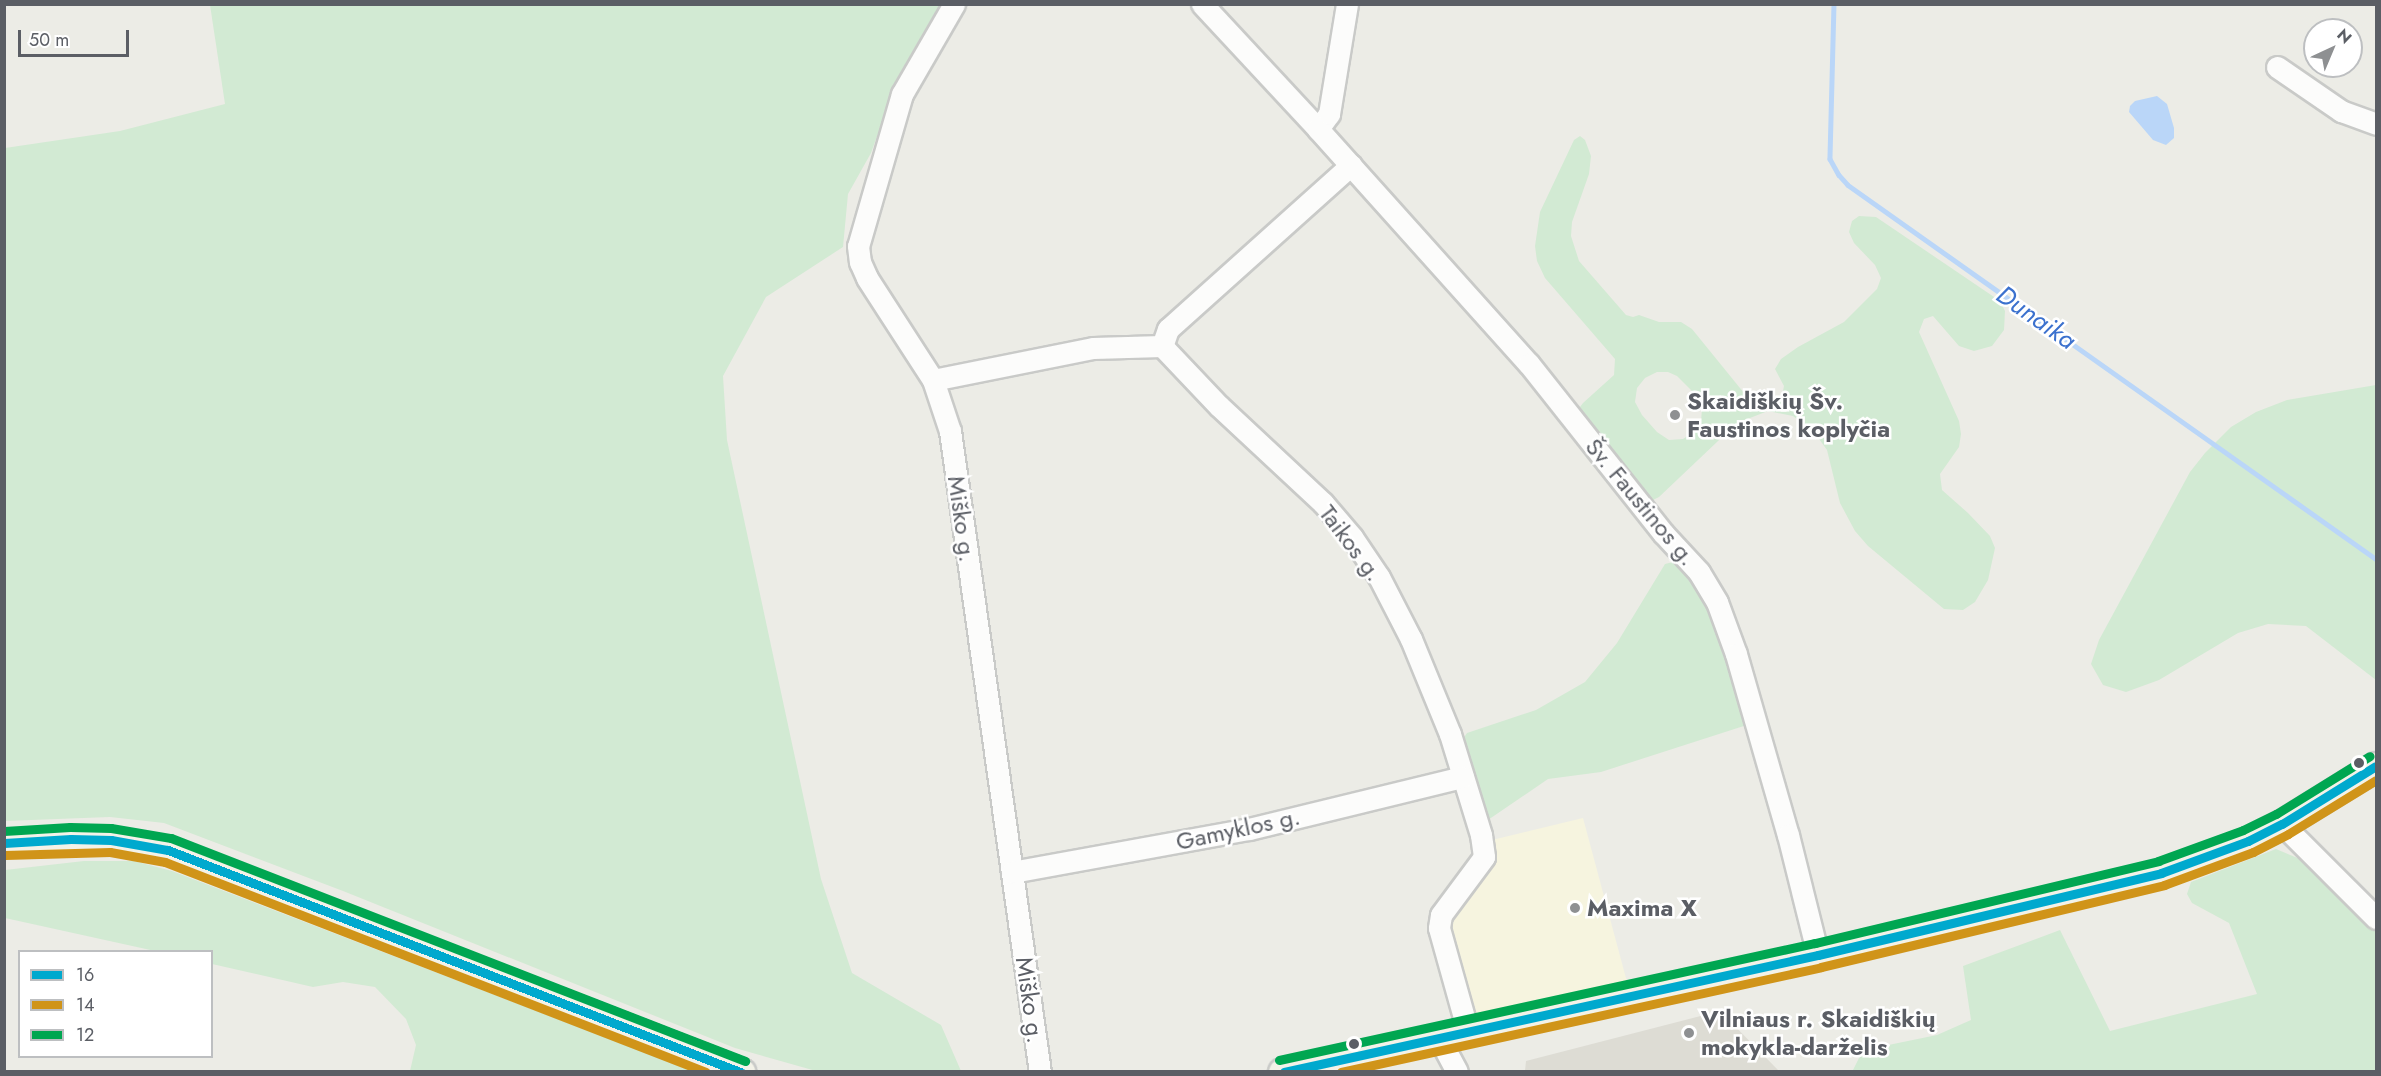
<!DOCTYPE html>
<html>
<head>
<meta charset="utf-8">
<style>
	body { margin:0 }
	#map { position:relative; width:2381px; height:1076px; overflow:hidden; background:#ecece6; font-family:Jost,sans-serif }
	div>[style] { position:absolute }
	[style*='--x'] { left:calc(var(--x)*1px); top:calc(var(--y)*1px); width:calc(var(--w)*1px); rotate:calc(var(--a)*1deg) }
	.commercial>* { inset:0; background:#f6f4df }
	.education>* { inset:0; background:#dddcd4 }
	.green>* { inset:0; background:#d2ead3 }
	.water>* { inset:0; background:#bad6f8 }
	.stream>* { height:4.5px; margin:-2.25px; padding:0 2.25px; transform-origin:2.25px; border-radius:2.25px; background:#bad6f8 }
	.roads { filter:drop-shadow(2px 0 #c9cac8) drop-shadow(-2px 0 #c9cac8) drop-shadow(0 2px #c9cac8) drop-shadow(0 -2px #c9cac8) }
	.minor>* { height:21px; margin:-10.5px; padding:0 10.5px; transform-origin:10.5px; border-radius:10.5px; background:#fcfcfb }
	.major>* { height:27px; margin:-13.5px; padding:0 13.5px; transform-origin:13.5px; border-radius:13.5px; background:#f3f2e8 }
	.bus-1>* { height:9px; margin:-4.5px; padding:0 4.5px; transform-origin:4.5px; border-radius:4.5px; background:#00a9ce }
	.bus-2>* { height:9px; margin:-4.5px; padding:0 4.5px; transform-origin:4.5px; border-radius:4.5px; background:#d09419 }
	.bus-3>* { height:9px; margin:-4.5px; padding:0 4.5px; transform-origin:4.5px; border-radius:4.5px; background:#00a651 }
	.dots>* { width:16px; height:16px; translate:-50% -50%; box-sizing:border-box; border:3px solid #fff; border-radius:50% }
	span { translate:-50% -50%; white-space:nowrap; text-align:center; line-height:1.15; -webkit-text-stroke:5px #fff; paint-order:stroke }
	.poi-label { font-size:24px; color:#5b5e65; font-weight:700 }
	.left { translate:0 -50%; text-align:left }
	.street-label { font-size:24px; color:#5b5e65 }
	.water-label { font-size:26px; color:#3b71ce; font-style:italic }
	.frame { position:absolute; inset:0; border:6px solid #5b5e65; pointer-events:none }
	.legend { position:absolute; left:18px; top:950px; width:195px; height:108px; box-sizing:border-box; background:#fff; border:2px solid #bdbfc1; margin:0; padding:8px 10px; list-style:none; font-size:18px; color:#5b5e65 }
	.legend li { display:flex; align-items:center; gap:12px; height:30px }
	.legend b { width:30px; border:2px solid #bdbfc1 }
	.north { position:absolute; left:2303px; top:18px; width:60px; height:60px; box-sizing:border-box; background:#fff; border:2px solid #bdbfc1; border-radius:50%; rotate:44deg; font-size:16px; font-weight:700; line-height:24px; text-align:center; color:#5b5e65 }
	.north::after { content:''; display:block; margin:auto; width:21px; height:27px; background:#8e9092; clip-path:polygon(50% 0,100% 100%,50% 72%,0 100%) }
	.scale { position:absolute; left:18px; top:30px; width:111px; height:27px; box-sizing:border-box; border:3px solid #5b5e65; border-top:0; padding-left:8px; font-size:18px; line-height:21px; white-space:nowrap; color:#5b5e65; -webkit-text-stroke:4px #fff; paint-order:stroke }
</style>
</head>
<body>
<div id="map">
	<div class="commercial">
		<div style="clip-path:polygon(1583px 818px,1627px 982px,1471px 1016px,1444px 925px,1488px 841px)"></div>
	</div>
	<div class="education">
		<div style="clip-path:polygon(1720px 1011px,1779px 1071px,1525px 1071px,1526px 1061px)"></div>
	</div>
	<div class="green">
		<div style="clip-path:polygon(210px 5px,941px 5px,897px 81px,871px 153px,848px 194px,843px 247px,766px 297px,723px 376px,727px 440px,821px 879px,852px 973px,941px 1025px,961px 1071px,816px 1071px,735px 1048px,343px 891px,164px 823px,110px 817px,5px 821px,5px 148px,120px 131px,225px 104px)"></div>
		<div style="clip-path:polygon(evenodd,1580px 136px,1585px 140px,1591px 156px,1589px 174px,1572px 222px,1571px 236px,1579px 261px,1626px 315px,1633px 317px,1639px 315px,1659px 322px,1681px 322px,1692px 329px,1744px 393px,1759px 402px,1773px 403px,1782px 396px,1784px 386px,1775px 369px,1781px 359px,1798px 347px,1844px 322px,1877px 289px,1881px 278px,1875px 265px,1854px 243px,1849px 232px,1852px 221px,1859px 216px,1876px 217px,2000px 301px,2005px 311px,2004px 330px,1992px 346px,1974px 351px,1959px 346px,1933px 316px,1924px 319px,1919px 332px,1959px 421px,1961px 434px,1959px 447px,1940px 474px,1942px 490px,1968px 513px,1990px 536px,1995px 548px,1988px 580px,1975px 602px,1963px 610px,1944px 609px,1868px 546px,1855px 531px,1840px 503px,1827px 450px,1814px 432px,1793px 416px,1768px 411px,1737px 423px,1659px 497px,1653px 500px,1648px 498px,1582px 417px,1580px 407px,1583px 403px,1614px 375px,1615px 359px,1545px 278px,1537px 261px,1535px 246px,1540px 212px,1574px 140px,1580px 136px,1657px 372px,1668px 372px,1677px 376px,1699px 398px,1702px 409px,1701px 421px,1695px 431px,1683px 439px,1669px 440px,1657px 432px,1642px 415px,1635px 402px,1637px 388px,1645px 378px,1657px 372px)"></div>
		<div style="clip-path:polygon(2376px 385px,2376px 680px,2306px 626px,2268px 624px,2238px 633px,2159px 680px,2126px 692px,2103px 685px,2091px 664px,2099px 640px,2190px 472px,2205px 453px,2231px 427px,2256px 412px,2287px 400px)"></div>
		<div style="clip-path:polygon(1677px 561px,1702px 593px,1716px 623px,1750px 724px,1601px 772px,1548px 779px,1485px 822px,1460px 743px,1467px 733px,1536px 710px,1585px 682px,1617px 643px,1665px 564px)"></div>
		<div style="clip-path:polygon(2276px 849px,2300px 859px,2316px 872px,2376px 932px,2376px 1071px,1852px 1072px,1859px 1058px,1869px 1049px,1937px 1035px,1971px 1020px,1963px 966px,2060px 930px,2110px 1031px,2257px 994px,2229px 923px,2192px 903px,2187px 894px,2191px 882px)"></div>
		<div style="clip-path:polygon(84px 861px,134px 861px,172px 871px,693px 1071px,410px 1071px,416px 1045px,406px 1019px,375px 987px,343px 982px,313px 987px,212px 964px,212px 952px,155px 951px,5px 918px,5px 870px)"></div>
	</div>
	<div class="water">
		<div style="clip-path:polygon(2157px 96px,2167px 104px,2174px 128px,2174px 138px,2166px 145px,2153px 140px,2129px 112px,2130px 106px,2135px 101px)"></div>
	</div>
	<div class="stream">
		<div style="--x:1834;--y:4;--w:155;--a:91.5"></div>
		<div style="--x:1830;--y:159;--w:18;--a:61"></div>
		<div style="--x:1839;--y:175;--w:13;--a:48"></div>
		<div style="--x:1848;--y:185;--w:647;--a:35.31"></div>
	</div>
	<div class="roads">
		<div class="minor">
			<div style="--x:954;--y:4;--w:104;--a:120"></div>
			<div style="--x:902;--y:94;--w:158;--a:106.1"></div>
			<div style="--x:858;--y:246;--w:16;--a:83"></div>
			<div style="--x:860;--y:262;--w:17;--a:66"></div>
			<div style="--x:867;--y:278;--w:121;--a:57.1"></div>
			<div style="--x:933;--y:380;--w:54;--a:71.6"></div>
			<div style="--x:950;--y:431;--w:647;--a:82.01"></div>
			<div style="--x:1202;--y:4;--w:171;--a:47.1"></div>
			<div style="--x:1318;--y:129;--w:316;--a:48.1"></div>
			<div style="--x:1529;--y:364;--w:216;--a:51.6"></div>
			<div style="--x:1663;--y:533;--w:53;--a:47.3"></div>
			<div style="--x:1699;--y:572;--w:35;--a:59"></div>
			<div style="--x:1717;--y:602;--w:55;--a:69.9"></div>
			<div style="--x:1736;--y:654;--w:188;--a:74"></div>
			<div style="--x:1788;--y:835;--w:124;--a:76"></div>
			<div style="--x:2277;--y:67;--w:78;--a:34.5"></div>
			<div style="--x:2341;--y:111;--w:37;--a:20"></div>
			<div style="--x:1318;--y:129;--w:19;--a:-54"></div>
			<div style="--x:1329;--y:114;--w:111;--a:-80.7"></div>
			<div style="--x:1351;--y:165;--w:246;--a:138.1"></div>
			<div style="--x:1168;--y:329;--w:18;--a:109"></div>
			<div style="--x:1162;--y:346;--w:83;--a:46.5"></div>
			<div style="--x:1219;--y:406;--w:142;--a:43"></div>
			<div style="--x:1323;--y:503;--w:45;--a:49.5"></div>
			<div style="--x:1352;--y:537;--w:48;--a:56"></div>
			<div style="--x:1379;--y:577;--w:70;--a:62.7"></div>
			<div style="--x:1411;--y:639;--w:103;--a:67.7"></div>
			<div style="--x:1450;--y:734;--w:106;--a:72.9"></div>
			<div style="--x:1481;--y:835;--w:22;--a:82"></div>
			<div style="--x:1484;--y:857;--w:72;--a:126.6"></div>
			<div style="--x:1441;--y:915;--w:13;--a:99"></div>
			<div style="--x:1439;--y:928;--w:108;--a:74.4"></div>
			<div style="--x:933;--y:380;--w:163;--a:-11.3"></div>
			<div style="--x:1093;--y:348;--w:69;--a:-1.7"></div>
			<div style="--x:2282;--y:824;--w:133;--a:45"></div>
			<div style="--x:1012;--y:872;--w:241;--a:-10.3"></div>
			<div style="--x:1249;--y:829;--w:220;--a:-13.7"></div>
			<div style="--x:1439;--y:1038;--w:38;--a:62"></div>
		</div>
		<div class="major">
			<div style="--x:4;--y:843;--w:67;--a:-3.4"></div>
			<div style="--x:71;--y:839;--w:40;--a:1.4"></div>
			<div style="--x:111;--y:840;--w:58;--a:10"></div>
			<div style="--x:168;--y:850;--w:615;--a:21.18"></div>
			<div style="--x:1282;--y:1072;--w:549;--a:-12.31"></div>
			<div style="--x:1818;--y:955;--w:353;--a:-13.4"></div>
			<div style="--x:2161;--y:873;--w:93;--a:-20.2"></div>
			<div style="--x:2248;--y:841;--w:38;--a:-27"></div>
			<div style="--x:2282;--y:824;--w:110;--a:-31.7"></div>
		</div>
	</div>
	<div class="bus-1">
		<div style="--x:4;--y:843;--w:67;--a:-3.4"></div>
		<div style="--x:71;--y:839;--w:40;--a:1.4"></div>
		<div style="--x:111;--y:840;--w:58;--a:10"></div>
		<div style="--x:168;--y:850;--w:614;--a:21.21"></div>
		<div style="--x:1284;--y:1072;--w:547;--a:-12.36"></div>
		<div style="--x:1818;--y:955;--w:353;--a:-13.4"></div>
		<div style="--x:2161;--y:873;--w:93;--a:-20.2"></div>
		<div style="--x:2248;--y:841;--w:38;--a:-27"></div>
		<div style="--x:2282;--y:824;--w:110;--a:-31.7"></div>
	</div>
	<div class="bus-2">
		<div style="--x:5;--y:855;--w:105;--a:-1.6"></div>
		<div style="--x:110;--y:852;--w:56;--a:10.3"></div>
		<div style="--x:165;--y:862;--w:580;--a:21.21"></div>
		<div style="--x:1341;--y:1072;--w:491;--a:-12.3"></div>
		<div style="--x:1821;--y:967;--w:353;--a:-13.4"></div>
		<div style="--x:2164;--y:885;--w:95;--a:-20.3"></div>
		<div style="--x:2253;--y:852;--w:39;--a:-27"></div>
		<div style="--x:2288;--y:834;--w:103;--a:-31.5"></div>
	</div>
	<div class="bus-3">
		<div style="--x:4;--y:831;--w:66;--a:-3.5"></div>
		<div style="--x:70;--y:827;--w:41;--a:1.4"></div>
		<div style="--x:111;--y:828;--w:61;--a:9.5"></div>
		<div style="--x:171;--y:838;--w:616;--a:21.23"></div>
		<div style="--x:1279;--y:1060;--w:549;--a:-12.31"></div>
		<div style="--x:1815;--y:943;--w:353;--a:-13.4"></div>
		<div style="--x:2158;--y:861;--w:90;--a:-20"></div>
		<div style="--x:2243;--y:830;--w:37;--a:-26"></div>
		<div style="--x:2276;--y:814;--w:110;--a:-31.7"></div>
	</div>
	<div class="dots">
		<div style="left:1675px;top:415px;background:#8e9092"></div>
		<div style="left:2359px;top:763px;background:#5b5e65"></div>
		<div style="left:1575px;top:908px;background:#8e9092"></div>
		<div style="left:1689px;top:1033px;background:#8e9092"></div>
		<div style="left:1354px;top:1044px;background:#5b5e65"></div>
	</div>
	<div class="poi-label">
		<span class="left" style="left:1687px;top:415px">Skaidiškių Šv.<br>Faustinos koplyčia</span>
		<span class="left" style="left:1587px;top:908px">Maxima X</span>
		<span class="left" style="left:1701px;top:1033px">Vilniaus r. Skaidiškių<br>mokykla-darželis</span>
	</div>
	<div class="street-label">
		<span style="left:1641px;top:502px;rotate:50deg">Šv. Faustinos g.</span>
		<span style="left:962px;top:519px;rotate:82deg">Miško g.</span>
		<span style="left:1351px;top:543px;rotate:53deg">Taikos g.</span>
		<span style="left:1238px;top:829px;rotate:-12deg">Gamyklos g.</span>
		<span style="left:1030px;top:1000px;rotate:82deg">Miško g.</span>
	</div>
	<div class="water-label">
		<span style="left:2036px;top:318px;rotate:35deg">Dunaika</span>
	</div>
	<div class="frame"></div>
	<ul class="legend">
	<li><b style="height:8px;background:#00a9ce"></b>16</li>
	<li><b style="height:8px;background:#d09419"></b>14</li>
	<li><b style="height:8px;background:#00a651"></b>12</li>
	</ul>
	<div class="north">N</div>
	<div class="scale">50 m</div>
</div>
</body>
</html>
